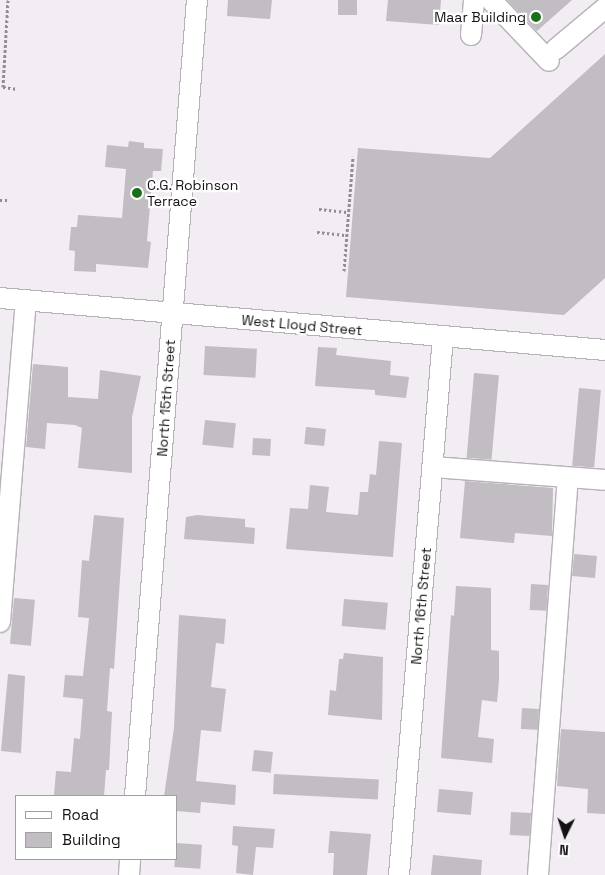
<!DOCTYPE html>
<html>
<head>
<meta charset="utf-8">
<style>
	body { margin:0 }
	#map { position:relative; width:605px; height:875px; overflow:hidden; background:#f2ecf3; font-family:"Space Grotesk",sans-serif }
	div>[style] { position:absolute }
	[style*='--x'] { left:calc(var(--x)*1px); top:calc(var(--y)*1px); width:calc(var(--w)*1px); rotate:calc(var(--a)*1deg) }
	.building>* { inset:0; background:#c2bcc3; transform-origin:0 0 }
	.path>* { height:3px; margin-top:-1.5px; transform-origin:0; background:repeating-linear-gradient(90deg,#928d92 0 2.5px,transparent 0 5px) }
	.roads { filter:drop-shadow(1px 0 #b7b1b8) drop-shadow(-1px 0 #b7b1b8) drop-shadow(0 1px #b7b1b8) drop-shadow(0 -1px #b7b1b8) }
	.minor>* { height:20px; margin:-10px; padding:0 10px; transform-origin:10px; border-radius:10px; background:#fff }
	.dots>* { width:14px; height:14px; translate:-50% -50%; box-sizing:border-box; border:2px solid #fff; border-radius:50% }
	span { translate:-50% -50%; white-space:nowrap; text-align:center; line-height:1.15; -webkit-text-stroke:4.5px #fff; paint-order:stroke }
	.poi-label { font-size:14px; color:#141214 }
	.right { translate:-100% -50%; text-align:right }
	.left { translate:0 -50%; text-align:left }
	.street-label { font-size:14px; color:#141214 }
	.legend { position:absolute; left:15px; top:795px; width:162px; height:65px; box-sizing:border-box; background:#fff; border:1px solid #a1a0a1; margin:0; padding:6px 9px; list-style:none; font-size:15px; color:#141214 }
	.legend li { display:flex; align-items:center; gap:10px; height:25px }
	.legend b { width:25px; border:1px solid #a1a0a1 }
	.north { position:absolute; left:540px; top:810px; width:50px; height:50px; -webkit-text-stroke:4px #fff; paint-order:stroke; rotate:184deg; font-size:14px; font-weight:700; line-height:20px; text-align:center; color:#141214 }
	.north::after { content:''; display:block; margin:auto; width:18px; height:22px; background:#141214; clip-path:polygon(50% 0,100% 100%,50% 72%,0 100%) }
</style>
</head>
<body>
<div id="map">
	<div class="building">
		<div style="clip-path:polygon(228px 0,272px 0,270px 19px,227px 16px)"></div>
		<div style="left:338px;top:0;width:19px;height:15px"></div>
		<div style="clip-path:polygon(388px 0,441px 0,439px 25px,386px 21px)"></div>
		<div style="clip-path:polygon(507px 0,572px 0,537px 31px)"></div>
		<div style="clip-path:polygon(605px 54px,605px 278px,564px 315px,346px 297px,358px 148px,490px 158px)"></div>
		<div style="clip-path:polygon(129px 141px,144px 143px,144px 148px,163px 149px,161px 171px,153px 171px,147px 241px,151px 242px,148px 268px,96px 264px,96px 272px,74px 271px,75px 251px,69px 250px,71px 227px,77px 227px,78px 215px,122px 218px,126px 169px,105px 167px,107px 145px,128px 147px)"></div>
		<div style="left:205px;top:346px;width:52px;height:29px;rotate:3deg"></div>
		<div style="clip-path:polygon(318px 347px,337px 348px,336px 355px,391px 361px,390px 375px,409px 377px,406px 398px,375px 395px,375px 390px,315px 386px)"></div>
		<div style="clip-path:polygon(33px 364px,68px 367px,68px 397px,98px 399px,100px 370px,141px 376px,132px 417px,132px 473px,78px 468px,82px 428px,75px 425px,47px 423px,45px 449px,26px 447px)"></div>
		<div style="left:474px;top:373px;width:25px;height:85px;rotate:5deg"></div>
		<div style="left:579px;top:388px;width:22px;height:78px;rotate:5deg"></div>
		<div style="left:205px;top:420px;width:31px;height:25px;rotate:6deg"></div>
		<div style="left:306px;top:427px;width:20px;height:17px;rotate:6deg"></div>
		<div style="left:253px;top:438px;width:18px;height:17px;rotate:3deg"></div>
		<div style="clip-path:polygon(379px 441px,402px 443px,393px 557px,286px 549px,290px 508px,308px 509px,310px 485px,329px 487px,326px 512px,358px 515px,360px 492px,368px 492px,370px 474px,376px 475px)"></div>
		<div style="clip-path:polygon(465px 481px,553px 488px,552px 536px,515px 533px,514px 543px,460px 538px)"></div>
		<div style="clip-path:polygon(94px 515px,124px 518px,114px 669px,110px 668px,107px 711px,112px 712px,109px 770px,106px 770px,104px 796px,54px 795px,56px 771px,71px 772px,74px 738px,80px 739px,83px 699px,63px 697px,65px 675px,83px 676px,89px 618px,78px 617px,82px 560px,89px 561px)"></div>
		<div style="clip-path:polygon(197px 515px,245px 519px,245px 527px,255px 528px,254px 544px,184px 539px,186px 517px)"></div>
		<div style="left:574px;top:554px;width:23px;height:22px;rotate:5deg"></div>
		<div style="left:531px;top:584px;width:17px;height:26px;rotate:3deg"></div>
		<div style="clip-path:polygon(456px 586px,491px 588px,491px 650px,499px 651px,499px 680px,497px 702px,482px 700px,478px 737px,494px 739px,492px 763px,441px 758px,451px 615px,454px 616px)"></div>
		<div style="left:14px;top:598px;width:21px;height:46px;rotate:5deg"></div>
		<div style="left:344px;top:599px;width:44px;height:27px;rotate:5deg"></div>
		<div style="clip-path:polygon(179px 615px,226px 619px,224px 644px,216px 643px,211px 687px,226px 689px,221px 732px,201px 730px,196px 781px,236px 785px,235px 805px,201px 802px,200px 813px,176px 811px,176px 796px,164px 796px,174px 728px)"></div>
		<div style="clip-path:polygon(344px 653px,383px 657px,382px 720px,328px 715px,330px 690px,336px 691px,339px 659px,343px 659px)"></div>
		<div style="clip-path:polygon(8px 674px,25px 676px,21px 753px,1px 751px)"></div>
		<div style="left:522px;top:708px;width:17px;height:21px;rotate:3deg"></div>
		<div style="clip-path:polygon(561px 729px,605px 732px,605px 814px,587px 813px,588px 789px,557px 786px)"></div>
		<div style="left:254px;top:750px;width:19px;height:21px;rotate:6deg"></div>
		<div style="left:274px;top:774px;width:105px;height:20px;rotate:3deg"></div>
		<div style="left:439px;top:789px;width:34px;height:23px;rotate:5deg"></div>
		<div style="left:511px;top:812px;width:20px;height:23px;rotate:3deg"></div>
		<div style="clip-path:polygon(233px 826px,275px 829px,273px 848px,256px 847px,253px 875px,236px 873px,238px 846px,232px 845px)"></div>
		<div style="clip-path:polygon(330px 831px,371px 834px,367px 875px,333px 875px,334px 853px,328px 853px)"></div>
		<div style="left:176px;top:843px;width:26px;height:24px;rotate:4deg"></div>
		<div style="clip-path:polygon(433px 855px,482px 860px,481px 875px,431px 875px)"></div>
	</div>
	<div class="path">
		<div style="--x:8;--y:0;--w:87;--a:93.3"></div>
		<div style="--x:3;--y:87;--w:14;--a:8"></div>
		<div style="--x:0;--y:200;--w:7;--a:0"></div>
		<div style="--x:319;--y:209;--w:30;--a:6"></div>
		<div style="--x:317;--y:232;--w:30;--a:6"></div>
		<div style="--x:344;--y:271;--w:115;--a:-85.5"></div>
	</div>
	<div class="roads">
		<div class="minor">
			<div style="--x:491;--y:0;--w:84;--a:46.4"></div>
			<div style="--x:471;--y:35;--w:35;--a:-85"></div>
			<div style="--x:556;--y:49;--w:64;--a:-39.9"></div>
			<div style="--x:0;--y:298;--w:607;--a:4.91"></div>
			<div style="--x:433;--y:467;--w:172;--a:4.3"></div>
			<div style="--x:0;--y:622;--w:322;--a:-85.4"></div>
			<div style="--x:135;--y:796;--w:798;--a:-85.55"></div>
			<div style="--x:129;--y:875;--w:16;--a:-86"></div>
			<div style="--x:399;--y:875;--w:541;--a:-85.33"></div>
			<div style="--x:538;--y:875;--w:398;--a:-85.7"></div>
		</div>
	</div>
	<div class="dots">
		<div style="left:536px;top:17px;background:#1b711b"></div>
		<div style="left:137px;top:193px;background:#1b711b"></div>
	</div>
	<div class="poi-label">
		<span class="right" style="left:526px;top:17px">Maar Building</span>
		<span class="left" style="left:147px;top:193px">C.G. Robinson<br>Terrace</span>
	</div>
	<div class="street-label">
		<span style="left:302px;top:325px;rotate:5deg">West Lloyd Street</span>
		<span style="left:166px;top:398px;rotate:-86deg">North 15th Street</span>
		<span style="left:421px;top:606px;rotate:-85deg">North 16th Street</span>
	</div>
	<ul class="legend">
	<li><b style="height:6px;background:#fff"></b>Road</li>
	<li><b style="height:14px;background:#c2bcc3"></b>Building</li>
	</ul>
	<div class="north">N</div>
</div>
</body>
</html>
